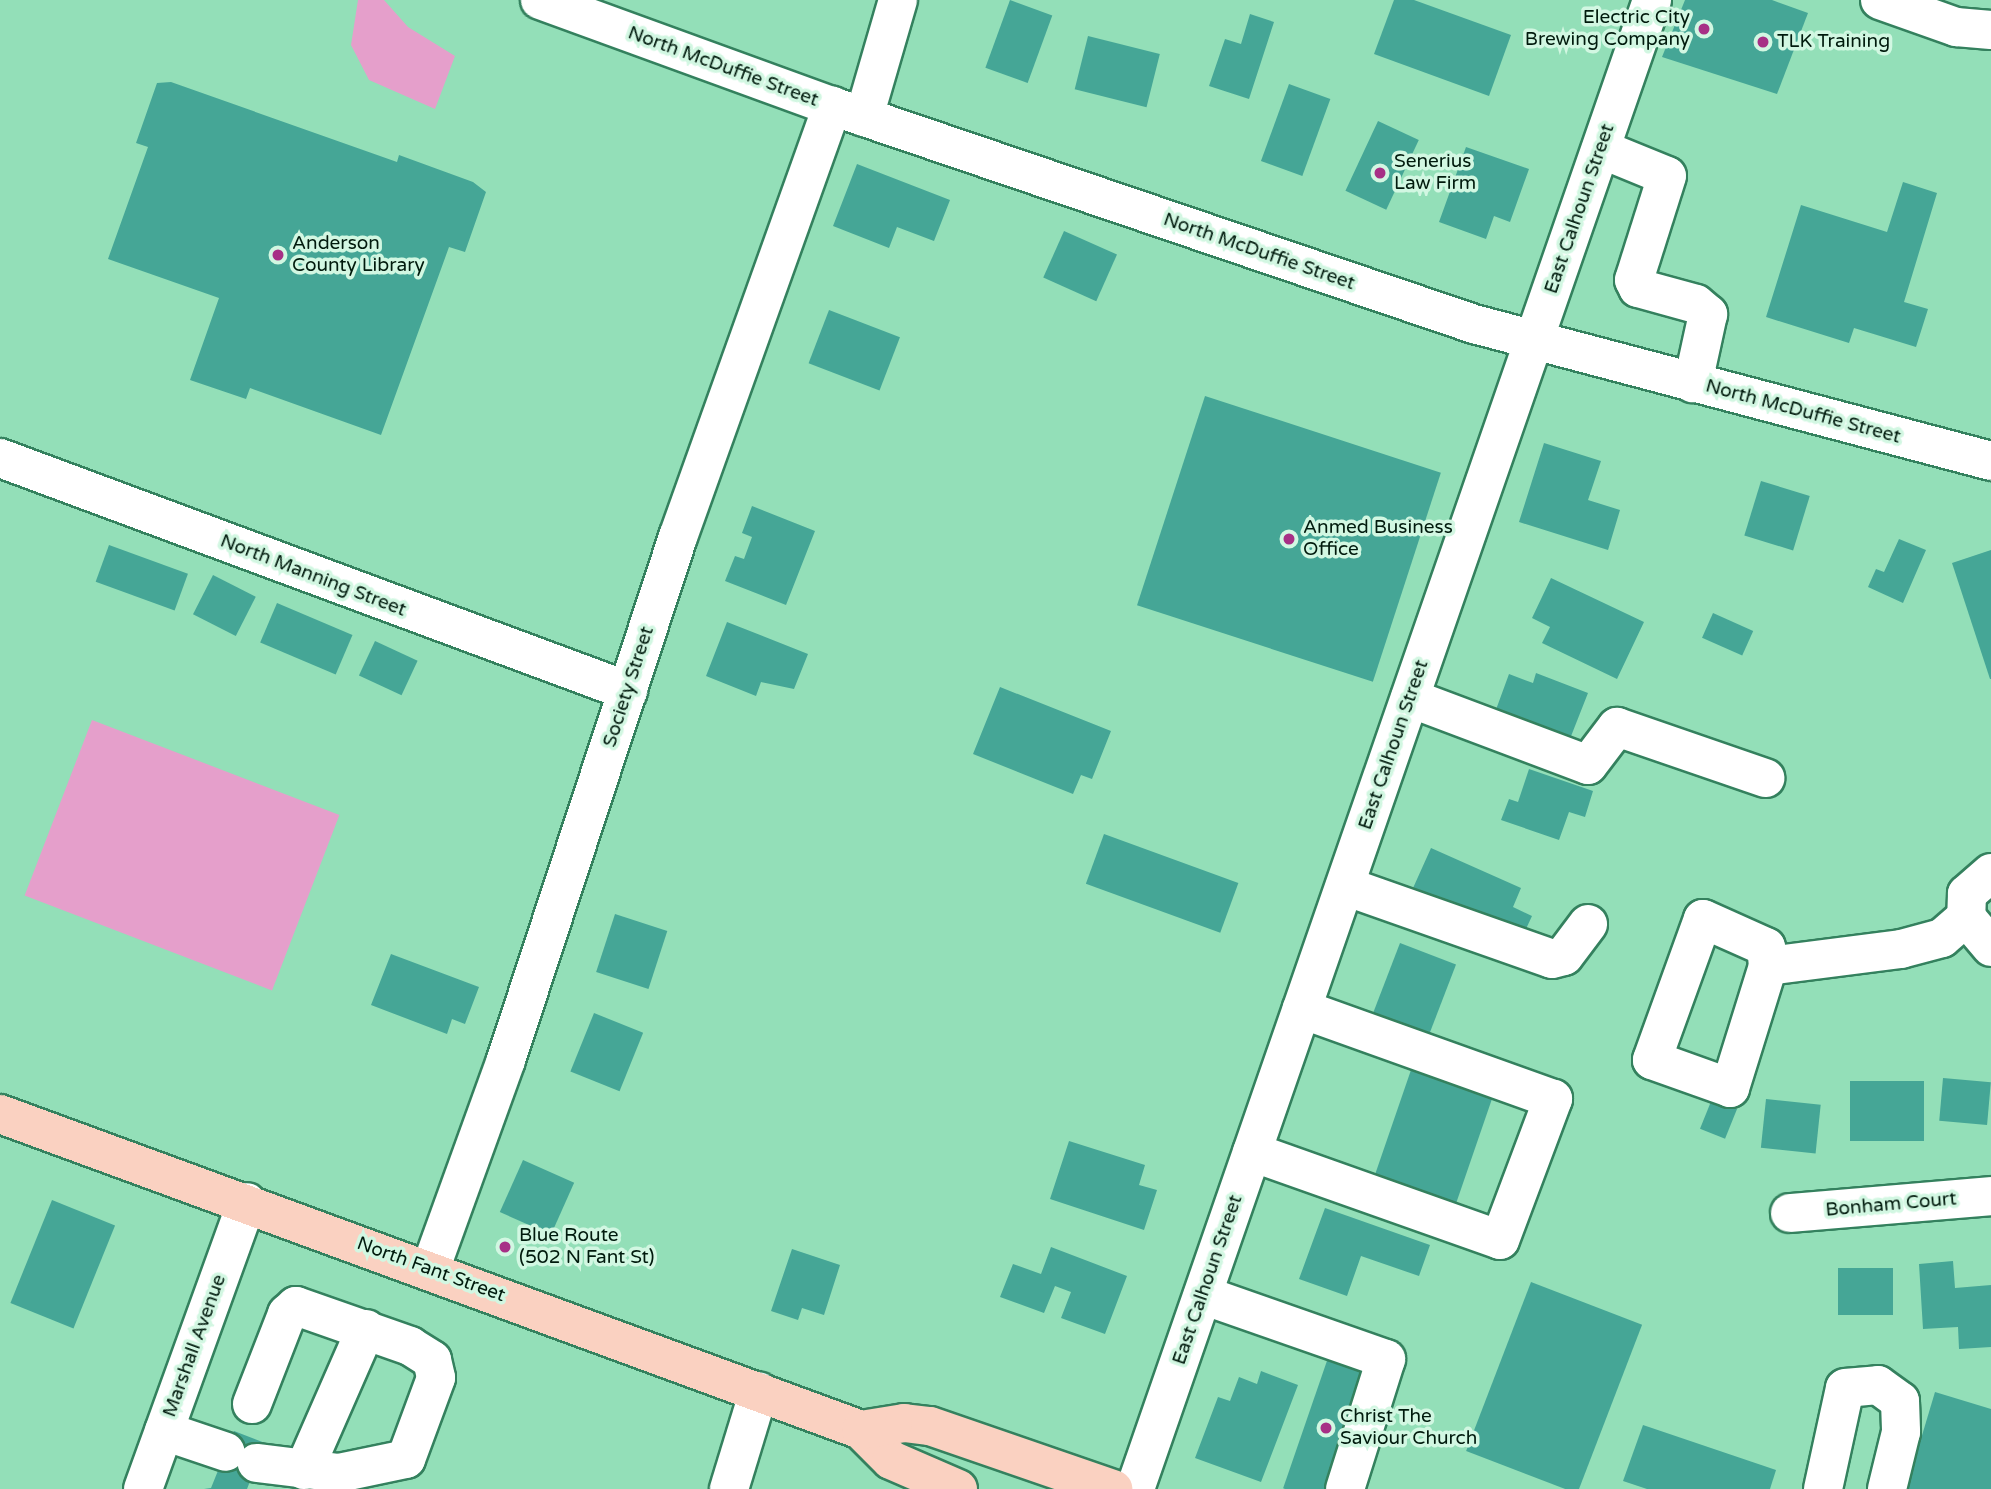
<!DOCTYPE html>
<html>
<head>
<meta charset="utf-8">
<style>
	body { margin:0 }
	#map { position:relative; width:1991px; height:1489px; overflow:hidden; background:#93dfb8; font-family:"Varela Round",sans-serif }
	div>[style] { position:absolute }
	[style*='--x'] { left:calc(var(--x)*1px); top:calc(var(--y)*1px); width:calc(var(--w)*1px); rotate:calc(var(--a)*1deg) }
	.green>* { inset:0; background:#e59fcb; transform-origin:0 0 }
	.building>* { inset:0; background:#45a696; transform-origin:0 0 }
	.roads { filter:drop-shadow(2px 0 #34815e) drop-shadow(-2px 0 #34815e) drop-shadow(0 2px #34815e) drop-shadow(0 -2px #34815e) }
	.minor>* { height:38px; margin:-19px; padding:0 19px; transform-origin:19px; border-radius:19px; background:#fff }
	.major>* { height:38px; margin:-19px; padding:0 19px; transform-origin:19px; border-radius:19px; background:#fad1c1 }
	.dots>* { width:19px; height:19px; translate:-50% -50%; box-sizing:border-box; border:4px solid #d2f7e2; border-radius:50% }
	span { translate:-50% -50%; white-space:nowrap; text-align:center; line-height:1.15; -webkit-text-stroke:7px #d2f7e2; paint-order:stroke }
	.poi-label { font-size:19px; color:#001a0d }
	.right { translate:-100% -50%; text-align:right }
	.left { translate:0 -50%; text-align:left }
	.street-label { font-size:19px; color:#001a0d }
</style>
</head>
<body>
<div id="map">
	<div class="green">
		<div style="clip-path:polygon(358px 0,384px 0,408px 27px,455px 56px,435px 109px,369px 80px,351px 45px)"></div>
		<div style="left:92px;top:720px;width:265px;height:188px;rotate:21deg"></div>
	</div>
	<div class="building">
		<div style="left:1010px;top:0;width:45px;height:72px;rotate:20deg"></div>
		<div style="clip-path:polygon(1394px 0,1414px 0,1511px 35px,1489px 96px,1374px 54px)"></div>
		<div style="clip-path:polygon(1685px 0,1772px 0,1808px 13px,1777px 94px,1662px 57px)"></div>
		<div style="clip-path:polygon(1250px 14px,1274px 22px,1249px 99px,1209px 86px,1225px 39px,1241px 44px)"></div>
		<div style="left:1088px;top:36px;width:74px;height:55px;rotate:14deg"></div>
		<div style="clip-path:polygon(171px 82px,397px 162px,399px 155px,473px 182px,486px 192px,465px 252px,449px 247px,381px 435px,250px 388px,246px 399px,190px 380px,219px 298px,108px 259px,148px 147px,136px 143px,157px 83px)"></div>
		<div style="left:1289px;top:84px;width:44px;height:82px;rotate:20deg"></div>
		<div style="left:1378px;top:121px;width:45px;height:77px;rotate:25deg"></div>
		<div style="clip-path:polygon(1466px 147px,1529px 169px,1510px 222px,1494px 216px,1486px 239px,1439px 222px)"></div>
		<div style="clip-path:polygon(857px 164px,950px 200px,934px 241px,897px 227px,889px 248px,833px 226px)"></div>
		<div style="clip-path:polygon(1903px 182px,1937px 193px,1904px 302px,1928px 309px,1916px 347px,1854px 328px,1849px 343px,1766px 317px,1801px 205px,1887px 232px)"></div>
		<div style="left:1064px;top:231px;width:58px;height:51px;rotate:24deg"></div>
		<div style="left:829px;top:310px;width:76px;height:57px;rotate:21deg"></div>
		<div style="left:1205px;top:396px;width:248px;height:220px;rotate:18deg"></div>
		<div style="clip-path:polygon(1544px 443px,1601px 461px,1588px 500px,1620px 510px,1608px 550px,1519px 522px)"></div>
		<div style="left:1761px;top:481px;width:51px;height:57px;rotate:17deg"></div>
		<div style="clip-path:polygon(752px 506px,815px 531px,786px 605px,725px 581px,735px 556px,744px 559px,752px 537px,742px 533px)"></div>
		<div style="clip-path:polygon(1899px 539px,1926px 550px,1903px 603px,1868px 587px,1876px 569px,1884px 572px)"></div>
		<div style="left:109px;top:545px;width:84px;height:39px;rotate:20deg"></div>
		<div style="clip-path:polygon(1991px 550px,1991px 679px,1990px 679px,1952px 563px)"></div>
		<div style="left:213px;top:575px;width:48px;height:44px;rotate:27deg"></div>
		<div style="clip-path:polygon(1551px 578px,1644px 622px,1617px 679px,1542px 643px,1550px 627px,1532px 618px)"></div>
		<div style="left:277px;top:603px;width:82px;height:43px;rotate:23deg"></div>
		<div style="left:1713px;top:613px;width:44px;height:27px;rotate:24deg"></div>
		<div style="clip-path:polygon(727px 622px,808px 654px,794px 689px,761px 682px,756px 696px,706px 676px)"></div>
		<div style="left:375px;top:641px;width:47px;height:38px;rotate:25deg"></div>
		<div style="clip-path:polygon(1536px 673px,1588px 693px,1564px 754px,1490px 726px,1509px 674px,1533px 683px)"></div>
		<div style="clip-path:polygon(1000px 687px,1111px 731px,1092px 779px,1081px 775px,1073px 794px,973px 754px)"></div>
		<div style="clip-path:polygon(1529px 769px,1593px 791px,1585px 817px,1569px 812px,1559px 840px,1501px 820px,1509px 799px,1518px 802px)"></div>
		<div style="left:1104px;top:834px;width:143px;height:53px;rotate:20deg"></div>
		<div style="clip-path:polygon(1431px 848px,1521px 888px,1513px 907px,1532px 916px,1518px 946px,1409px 897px)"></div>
		<div style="left:615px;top:914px;width:55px;height:61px;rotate:18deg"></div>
		<div style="left:1400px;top:943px;width:60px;height:78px;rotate:21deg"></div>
		<div style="clip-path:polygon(391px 954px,479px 987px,465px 1024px,452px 1019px,447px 1034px,371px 1005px)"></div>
		<div style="left:594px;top:1013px;width:53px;height:63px;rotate:22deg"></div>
		<div style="left:1411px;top:1070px;width:86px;height:112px;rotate:19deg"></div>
		<div style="left:1943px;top:1078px;width:48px;height:43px;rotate:5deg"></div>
		<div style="left:1850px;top:1081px;width:74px;height:60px"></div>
		<div style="left:1712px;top:1099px;width:27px;height:32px;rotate:22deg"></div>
		<div style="left:1766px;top:1099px;width:55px;height:49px;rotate:6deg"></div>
		<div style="clip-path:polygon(1069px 1141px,1145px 1165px,1139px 1185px,1157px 1190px,1144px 1230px,1050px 1199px)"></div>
		<div style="left:523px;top:1160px;width:56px;height:57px;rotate:24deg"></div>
		<div style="left:52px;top:1200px;width:68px;height:111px;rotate:22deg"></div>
		<div style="clip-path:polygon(1325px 1208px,1430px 1245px,1419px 1276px,1361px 1256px,1347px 1296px,1299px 1279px)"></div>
		<div style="clip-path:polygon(1051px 1247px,1127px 1276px,1105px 1334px,1061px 1318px,1071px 1292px,1055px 1286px,1044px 1313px,1000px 1297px,1013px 1264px,1041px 1274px)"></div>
		<div style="clip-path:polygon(792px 1249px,840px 1265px,824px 1315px,802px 1308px,798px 1320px,771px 1311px)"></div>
		<div style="clip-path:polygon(1953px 1261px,1955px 1288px,1991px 1285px,1991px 1347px,1959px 1349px,1958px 1327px,1923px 1329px,1919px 1264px)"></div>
		<div style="left:1838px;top:1268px;width:55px;height:47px"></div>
		<div style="left:1531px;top:1282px;width:119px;height:181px;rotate:21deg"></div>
		<div style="left:1329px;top:1355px;width:42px;height:141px;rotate:19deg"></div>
		<div style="clip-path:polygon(1261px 1371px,1298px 1385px,1261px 1482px,1195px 1458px,1218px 1397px,1230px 1401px,1239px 1377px,1257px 1384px)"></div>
		<div style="clip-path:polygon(1935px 1392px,1991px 1409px,1991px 1489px,1906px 1489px)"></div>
		<div style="clip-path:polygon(1643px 1425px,1776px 1470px,1770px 1489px,1647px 1489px,1623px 1481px)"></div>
		<div style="clip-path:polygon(234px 1431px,265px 1443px,247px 1489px,204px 1489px,211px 1488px)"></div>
	</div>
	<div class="roads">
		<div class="minor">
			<div style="--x:540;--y:0;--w:311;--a:20"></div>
			<div style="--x:832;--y:106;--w:678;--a:18.76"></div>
			<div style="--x:1474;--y:324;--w:535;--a:14.84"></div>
			<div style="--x:1880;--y:0;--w:81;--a:19.6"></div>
			<div style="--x:1956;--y:27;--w:35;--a:5"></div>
			<div style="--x:864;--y:117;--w:122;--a:-73.8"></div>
			<div style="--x:1601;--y:149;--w:71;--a:22.2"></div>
			<div style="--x:1667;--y:176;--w:109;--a:107.6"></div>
			<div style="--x:1634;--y:280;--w:9;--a:63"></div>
			<div style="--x:1638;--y:288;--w:60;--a:15.4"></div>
			<div style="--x:1696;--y:304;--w:16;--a:40"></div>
			<div style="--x:1708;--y:314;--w:71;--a:102.3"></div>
			<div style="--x:0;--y:458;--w:670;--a:20.36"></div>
			<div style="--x:1410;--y:698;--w:190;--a:20.6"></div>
			<div style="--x:1588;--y:765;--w:48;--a:-52.7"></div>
			<div style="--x:1617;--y:727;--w:157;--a:19"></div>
			<div style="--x:1991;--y:873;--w:32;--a:139"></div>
			<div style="--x:1967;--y:894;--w:23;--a:92"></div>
			<div style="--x:1966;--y:917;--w:39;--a:50"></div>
			<div style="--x:1345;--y:886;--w:219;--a:19.4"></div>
			<div style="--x:1552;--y:959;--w:12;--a:-14"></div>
			<div style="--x:1564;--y:956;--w:40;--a:-53"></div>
			<div style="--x:1768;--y:966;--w:19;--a:-96"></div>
			<div style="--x:1766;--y:947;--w:69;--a:-156"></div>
			<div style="--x:1703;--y:919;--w:150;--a:109.9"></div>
			<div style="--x:1652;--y:1060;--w:83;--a:19.7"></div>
			<div style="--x:1730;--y:1088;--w:128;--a:-72.7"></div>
			<div style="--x:1768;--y:966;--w:134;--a:-7.3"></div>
			<div style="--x:1901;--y:949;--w:42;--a:-15"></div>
			<div style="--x:1942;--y:938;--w:32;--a:-41"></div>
			<div style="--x:1252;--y:1152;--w:263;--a:19.5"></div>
			<div style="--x:1500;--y:1240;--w:151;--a:-69.4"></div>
			<div style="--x:1553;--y:1099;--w:267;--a:-160.3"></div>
			<div style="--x:1790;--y:1213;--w:202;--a:-4.8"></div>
			<div style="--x:430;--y:1270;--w:223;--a:-70.1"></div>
			<div style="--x:506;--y:1060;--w:551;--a:-71.8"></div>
			<div style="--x:678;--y:537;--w:458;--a:-70.3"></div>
			<div style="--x:1203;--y:1295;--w:194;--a:19.3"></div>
			<div style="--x:1386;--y:1359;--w:136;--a:107.5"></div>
			<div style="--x:252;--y:1404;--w:97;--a:-68.7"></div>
			<div style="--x:287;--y:1314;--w:12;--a:-42"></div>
			<div style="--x:296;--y:1306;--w:121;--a:19.3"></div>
			<div style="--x:410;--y:1346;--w:26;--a:32"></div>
			<div style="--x:432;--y:1360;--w:18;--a:77"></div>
			<div style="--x:436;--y:1378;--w:86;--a:110.3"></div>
			<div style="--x:406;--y:1459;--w:68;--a:168.2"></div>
			<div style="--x:339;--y:1473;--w:83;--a:-173"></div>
			<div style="--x:164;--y:1431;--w:65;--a:18.7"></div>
			<div style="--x:304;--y:1470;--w:154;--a:-66.3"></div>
			<div style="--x:143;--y:1489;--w:305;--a:-70.1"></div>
			<div style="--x:729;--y:1489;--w:102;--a:-73"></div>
			<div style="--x:1135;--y:1489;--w:1576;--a:-70.85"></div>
			<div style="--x:1823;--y:1489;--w:103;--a:-77.7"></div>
			<div style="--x:1845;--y:1388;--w:33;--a:-5"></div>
			<div style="--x:1878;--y:1385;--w:27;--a:36"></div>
			<div style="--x:1900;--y:1401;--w:31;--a:88"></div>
			<div style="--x:1901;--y:1432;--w:59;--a:103.8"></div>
		</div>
		<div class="major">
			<div style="--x:0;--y:1114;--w:917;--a:20.15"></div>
			<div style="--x:861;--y:1430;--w:42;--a:45"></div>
			<div style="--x:891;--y:1460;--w:73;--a:23.4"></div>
			<div style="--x:861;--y:1430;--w:44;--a:-9.2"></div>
			<div style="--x:904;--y:1423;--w:26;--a:7"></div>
			<div style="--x:930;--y:1426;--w:194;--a:19"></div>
		</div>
	</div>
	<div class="dots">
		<div style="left:1704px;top:29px;background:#a73086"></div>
		<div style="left:1763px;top:42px;background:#a73086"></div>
		<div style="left:1380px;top:173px;background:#a73086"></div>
		<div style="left:278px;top:255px;background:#a73086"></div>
		<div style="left:1289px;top:539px;background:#a73086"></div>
		<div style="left:505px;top:1247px;background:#a73086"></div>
		<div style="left:1326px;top:1428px;background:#a73086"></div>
	</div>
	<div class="poi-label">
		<span class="right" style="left:1690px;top:29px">Electric City<br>Brewing Company</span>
		<span class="left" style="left:1777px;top:42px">TLK Training</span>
		<span class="left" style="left:1394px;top:173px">Senerius<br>Law Firm</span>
		<span class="left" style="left:292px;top:255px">Anderson<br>County Library</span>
		<span class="left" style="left:1303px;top:539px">Anmed Business<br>Office</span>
		<span class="left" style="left:519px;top:1247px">Blue Route<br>(502 N Fant St)</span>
		<span class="left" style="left:1340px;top:1428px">Christ The<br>Saviour Church</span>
	</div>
	<div class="street-label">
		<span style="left:723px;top:67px;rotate:20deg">North McDuffie Street</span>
		<span style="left:1580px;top:209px;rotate:-71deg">East Calhoun Street</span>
		<span style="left:1259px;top:252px;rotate:19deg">North McDuffie Street</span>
		<span style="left:1803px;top:412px;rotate:15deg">North McDuffie Street</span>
		<span style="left:313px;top:576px;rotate:21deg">North Manning Street</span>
		<span style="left:629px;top:687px;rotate:-72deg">Society Street</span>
		<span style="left:1394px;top:745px;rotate:-71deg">East Calhoun Street</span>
		<span style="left:1891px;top:1205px;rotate:-5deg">Bonham Court</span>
		<span style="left:431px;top:1270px;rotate:20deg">North Fant Street</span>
		<span style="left:1208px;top:1280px;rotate:-71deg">East Calhoun Street</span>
		<span style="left:195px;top:1346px;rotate:-70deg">Marshall Avenue</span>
	</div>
</div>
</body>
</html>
